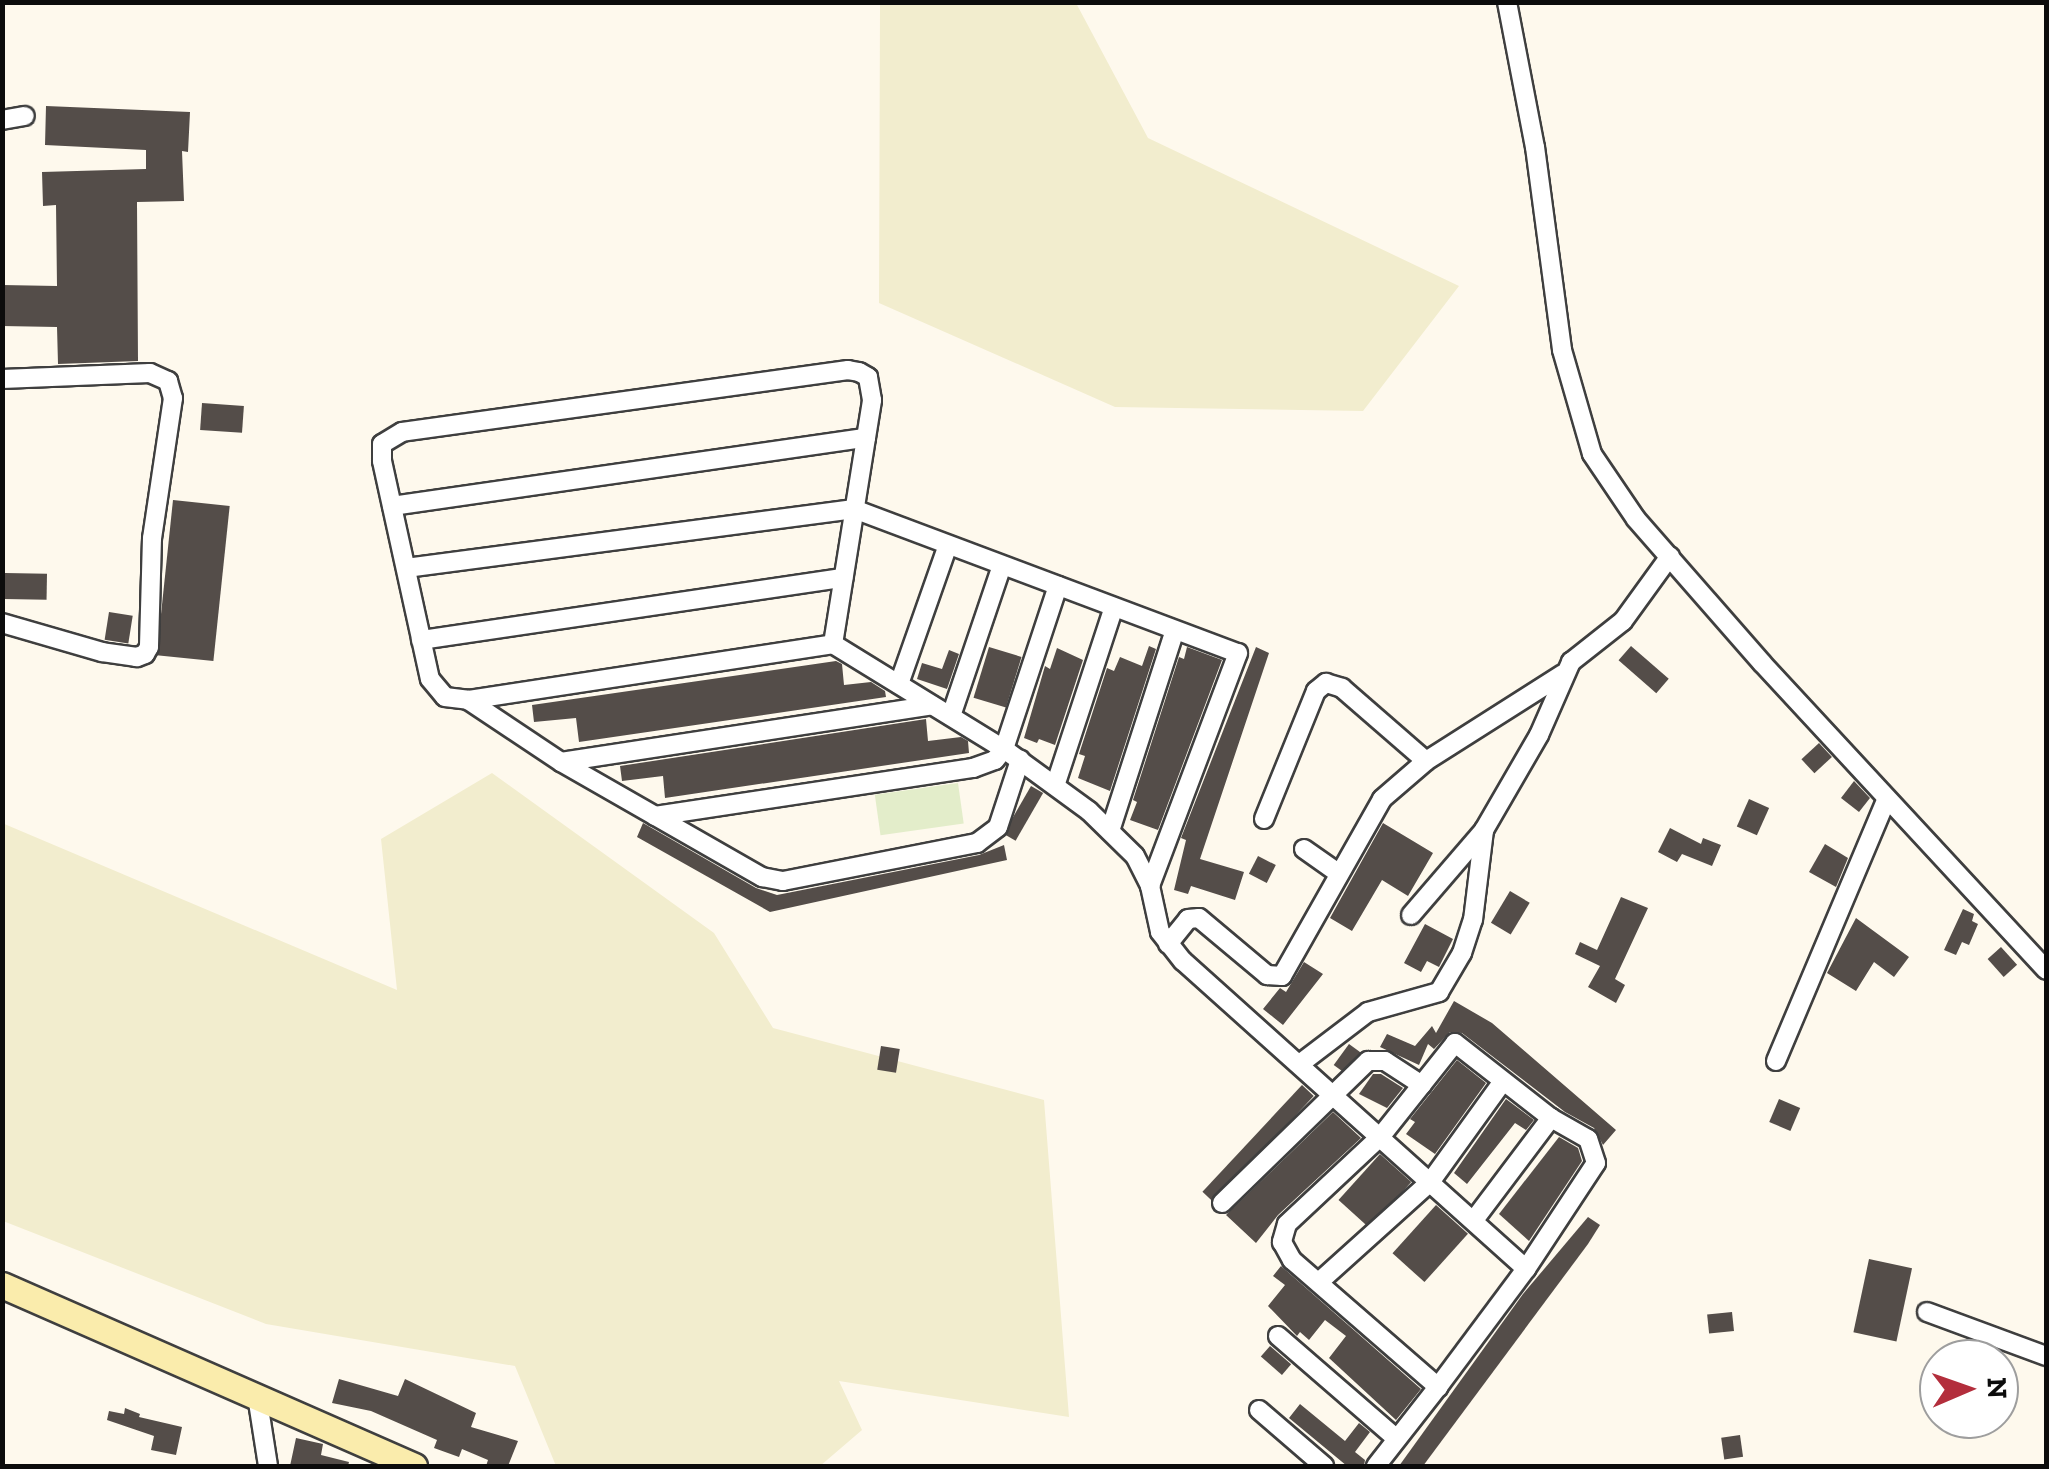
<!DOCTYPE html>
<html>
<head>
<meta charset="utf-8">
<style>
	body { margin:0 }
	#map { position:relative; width:2049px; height:1469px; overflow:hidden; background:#fef9ed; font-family:"Zilla Slab",serif }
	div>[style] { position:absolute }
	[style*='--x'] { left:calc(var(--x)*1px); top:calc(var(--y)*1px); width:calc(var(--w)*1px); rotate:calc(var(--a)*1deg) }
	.farmland>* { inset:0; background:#f2edce }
	.pitch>* { inset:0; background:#e3edca; transform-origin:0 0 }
	.building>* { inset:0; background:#544d49; transform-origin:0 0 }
	.roads { filter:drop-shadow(2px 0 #3f3f3f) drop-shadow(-2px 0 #3f3f3f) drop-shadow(0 2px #3f3f3f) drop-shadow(0 -2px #3f3f3f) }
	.street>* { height:18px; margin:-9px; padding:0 9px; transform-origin:9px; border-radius:9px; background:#fff }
	.secondary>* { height:25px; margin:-12.5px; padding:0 12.5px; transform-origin:12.5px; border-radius:12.5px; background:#faecac }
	span { translate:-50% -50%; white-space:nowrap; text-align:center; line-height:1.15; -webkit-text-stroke:10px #fff; paint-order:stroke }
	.frame { position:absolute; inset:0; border:5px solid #0c0c0c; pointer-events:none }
	.north { position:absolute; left:1919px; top:1339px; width:100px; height:100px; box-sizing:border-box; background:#fff; border:2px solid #9e9e9e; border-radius:50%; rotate:88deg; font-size:28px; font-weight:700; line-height:40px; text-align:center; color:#0c0c0c }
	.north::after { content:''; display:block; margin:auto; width:35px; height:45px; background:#b32e3c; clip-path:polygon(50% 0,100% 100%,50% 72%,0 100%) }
</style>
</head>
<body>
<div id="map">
	<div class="farmland">
		<div style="clip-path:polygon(880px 3px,1076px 3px,1148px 138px,1459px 286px,1363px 411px,1115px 407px,879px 303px)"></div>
		<div style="clip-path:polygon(492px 773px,714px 933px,773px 1028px,1044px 1100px,1069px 1417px,839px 1381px,862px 1430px,820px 1466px,556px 1466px,515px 1366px,266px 1324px,3px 1221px,2px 823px,397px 990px,381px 839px)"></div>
	</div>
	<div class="pitch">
		<div style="left:958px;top:783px;width:41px;height:84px;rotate:82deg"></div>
	</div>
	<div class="building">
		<div style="clip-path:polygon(46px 106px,190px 112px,188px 152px,182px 151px,184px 201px,137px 202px,138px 361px,58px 364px,57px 327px,2px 326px,2px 285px,57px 286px,56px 205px,43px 206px,42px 172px,146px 169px,146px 150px,45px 145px)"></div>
		<div style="left:202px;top:403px;width:42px;height:27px;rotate:4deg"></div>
		<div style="left:173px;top:500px;width:57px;height:156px;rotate:6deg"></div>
		<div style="left:5px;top:573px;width:42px;height:26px;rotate:1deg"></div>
		<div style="left:109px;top:612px;width:24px;height:28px;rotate:9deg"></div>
		<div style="clip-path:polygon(1149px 646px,1156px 649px,1110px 791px,1078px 778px,1085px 756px,1079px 754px,1107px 668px,1114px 671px,1120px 657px,1142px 666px)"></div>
		<div style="left:1631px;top:646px;width:50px;height:19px;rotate:41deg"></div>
		<div style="left:989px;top:647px;width:34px;height:53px;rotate:17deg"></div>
		<div style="clip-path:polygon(1187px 647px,1222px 660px,1158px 830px,1130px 820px,1137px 802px,1133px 800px,1179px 657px,1184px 659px)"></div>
		<div style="clip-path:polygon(1256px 647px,1269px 653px,1200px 859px,1244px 872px,1235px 900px,1191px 886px,1188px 894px,1174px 890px,1186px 840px,1181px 838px)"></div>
		<div style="clip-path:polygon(1057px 648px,1083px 660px,1055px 745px,1039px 739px,1037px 743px,1024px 738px,1045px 666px,1050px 669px)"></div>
		<div style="clip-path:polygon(949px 650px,959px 654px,947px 689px,917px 679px,922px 663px,942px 669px)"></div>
		<div style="clip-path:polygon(836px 661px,842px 664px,844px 685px,871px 682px,885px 691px,886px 697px,579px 742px,576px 718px,534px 722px,532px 705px)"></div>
		<div style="clip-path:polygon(926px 719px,928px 741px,961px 737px,968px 741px,969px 753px,665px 798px,663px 776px,622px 781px,620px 766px)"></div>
		<div style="left:1819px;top:743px;width:19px;height:24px;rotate:47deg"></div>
		<div style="clip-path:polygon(1854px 781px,1870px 798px,1859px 812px,1841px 798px)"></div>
		<div style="left:1031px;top:786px;width:14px;height:55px;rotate:30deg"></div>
		<div style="left:1749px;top:799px;width:22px;height:30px;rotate:24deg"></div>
		<div style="clip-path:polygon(643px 823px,756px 888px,777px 895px,979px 855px,1004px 845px,1007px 860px,770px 912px,637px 837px)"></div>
		<div style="clip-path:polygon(1383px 823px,1433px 853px,1408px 896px,1382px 880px,1352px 931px,1330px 918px)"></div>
		<div style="clip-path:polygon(1670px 828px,1701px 844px,1703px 838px,1721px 845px,1712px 866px,1682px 854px,1677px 862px,1658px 852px)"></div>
		<div style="clip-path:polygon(1825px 844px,1848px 858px,1836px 887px,1809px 872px)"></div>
		<div style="left:1258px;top:856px;width:20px;height:20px;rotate:27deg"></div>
		<div style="left:1510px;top:891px;width:23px;height:37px;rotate:31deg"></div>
		<div style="clip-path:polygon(1621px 897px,1648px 908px,1615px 979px,1625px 985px,1616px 1003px,1588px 987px,1600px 966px,1575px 954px,1580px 942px,1597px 950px)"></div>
		<div style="clip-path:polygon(1963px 909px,1974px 914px,1972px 921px,1978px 924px,1969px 945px,1962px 942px,1956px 955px,1944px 950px)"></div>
		<div style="clip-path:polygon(1856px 918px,1909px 957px,1894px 977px,1874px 962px,1856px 991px,1827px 973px)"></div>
		<div style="clip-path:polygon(1425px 924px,1453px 939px,1439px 967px,1427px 961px,1421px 972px,1404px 963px)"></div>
		<div style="left:2001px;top:947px;width:24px;height:18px;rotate:48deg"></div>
		<div style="clip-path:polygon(1304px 962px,1323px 974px,1283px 1025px,1263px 1009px,1280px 988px,1286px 992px)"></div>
		<div style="clip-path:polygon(1454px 1001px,1492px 1023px,1616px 1130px,1603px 1145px,1594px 1128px,1565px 1112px,1462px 1033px,1450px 1032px,1434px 1049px,1428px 1044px,1419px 1065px,1380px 1047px,1387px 1034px,1415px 1046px,1432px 1026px,1436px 1033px)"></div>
		<div style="left:1349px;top:1044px;width:14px;height:26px;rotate:36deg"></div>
		<div style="left:881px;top:1046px;width:19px;height:24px;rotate:9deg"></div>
		<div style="clip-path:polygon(1457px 1060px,1486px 1083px,1435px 1154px,1406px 1134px,1415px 1122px,1410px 1119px)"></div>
		<div style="clip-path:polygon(1373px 1074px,1381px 1074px,1403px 1088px,1387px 1108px,1359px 1094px)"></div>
		<div style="left:1302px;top:1085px;width:16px;height:146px;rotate:43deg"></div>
		<div style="clip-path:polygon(1506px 1099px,1534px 1120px,1526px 1130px,1515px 1123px,1467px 1184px,1454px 1173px)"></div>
		<div style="left:1779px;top:1099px;width:23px;height:25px;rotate:23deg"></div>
		<div style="clip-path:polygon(1333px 1112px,1361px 1138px,1278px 1215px,1256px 1243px,1226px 1215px)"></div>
		<div style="clip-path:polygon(1559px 1137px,1578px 1148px,1582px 1161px,1529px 1241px,1499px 1214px)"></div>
		<div style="left:1380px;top:1154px;width:42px;height:62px;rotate:42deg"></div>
		<div style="left:1436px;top:1205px;width:43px;height:65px;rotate:42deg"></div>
		<div style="clip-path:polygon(1588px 1217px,1600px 1225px,1588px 1244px,1423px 1466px,1399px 1466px,1523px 1294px)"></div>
		<div style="left:1869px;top:1259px;width:44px;height:75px;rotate:12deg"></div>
		<div style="clip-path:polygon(1281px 1266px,1421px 1389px,1396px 1420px,1329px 1358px,1346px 1336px,1325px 1320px,1309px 1340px,1300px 1332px,1297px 1336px,1268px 1306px,1285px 1285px,1273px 1276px)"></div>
		<div style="left:1732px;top:1312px;width:19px;height:25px;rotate:84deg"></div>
		<div style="left:1270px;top:1346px;width:28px;height:14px;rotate:41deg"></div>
		<div style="clip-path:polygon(339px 1379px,398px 1396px,405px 1379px,476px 1413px,471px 1427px,518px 1441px,508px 1466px,486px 1466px,488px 1460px,462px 1449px,459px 1457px,434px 1448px,437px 1440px,371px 1411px,332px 1403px)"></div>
		<div style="clip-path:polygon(1300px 1404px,1345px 1441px,1359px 1423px,1370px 1432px,1355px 1452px,1365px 1460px,1364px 1466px,1347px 1466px,1289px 1418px)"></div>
		<div style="clip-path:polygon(125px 1408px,140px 1414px,139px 1417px,182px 1427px,176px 1455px,151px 1450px,154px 1436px,107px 1420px,109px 1411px,124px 1414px)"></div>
		<div style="left:1740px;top:1435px;width:22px;height:19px;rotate:82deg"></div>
		<div style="clip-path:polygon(296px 1438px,323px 1444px,321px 1455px,349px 1462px,348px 1466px,290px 1466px)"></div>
	</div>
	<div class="roads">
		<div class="street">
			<div style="--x:1507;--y:2;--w:148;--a:79.1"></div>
			<div style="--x:1535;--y:147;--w:205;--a:82.4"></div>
			<div style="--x:1562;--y:350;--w:108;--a:73.9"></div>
			<div style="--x:1592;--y:454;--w:78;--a:55.9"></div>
			<div style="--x:1636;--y:519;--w:191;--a:48.8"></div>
			<div style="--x:1762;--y:663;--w:418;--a:47.2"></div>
			<div style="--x:2;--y:120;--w:23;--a:-10"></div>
			<div style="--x:2;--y:379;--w:148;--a:-2.3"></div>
			<div style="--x:150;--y:373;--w:20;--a:24"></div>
			<div style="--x:168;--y:381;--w:18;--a:74"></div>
			<div style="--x:173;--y:398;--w:142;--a:98.5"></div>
			<div style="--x:152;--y:538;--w:109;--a:91.6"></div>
			<div style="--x:149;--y:647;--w:8;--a:120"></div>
			<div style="--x:145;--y:654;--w:9;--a:159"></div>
			<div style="--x:137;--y:657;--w:35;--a:-172"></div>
			<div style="--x:102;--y:652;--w:104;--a:-163.8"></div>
			<div style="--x:392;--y:506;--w:479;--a:-8.2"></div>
			<div style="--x:406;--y:568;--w:452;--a:-7.5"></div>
			<div style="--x:854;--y:509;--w:410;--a:20.6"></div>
			<div style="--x:1238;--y:653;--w:249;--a:110.7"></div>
			<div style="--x:421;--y:640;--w:427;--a:-8.4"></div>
			<div style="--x:833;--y:644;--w:247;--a:-80.9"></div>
			<div style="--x:872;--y:400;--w:23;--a:-100"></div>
			<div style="--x:868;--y:377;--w:10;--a:-151"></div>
			<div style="--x:859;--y:372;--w:11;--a:-170"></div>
			<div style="--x:848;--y:370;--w:450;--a:172.1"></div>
			<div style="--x:402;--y:432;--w:23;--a:149"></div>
			<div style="--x:382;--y:444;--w:17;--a:90"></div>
			<div style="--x:382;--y:461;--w:223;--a:77.6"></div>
			<div style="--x:430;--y:679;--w:23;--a:50"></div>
			<div style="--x:445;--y:697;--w:23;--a:7"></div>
			<div style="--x:468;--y:700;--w:369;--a:-8.7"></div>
			<div style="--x:833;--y:644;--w:201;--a:31.6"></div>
			<div style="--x:1004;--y:749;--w:105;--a:36.1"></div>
			<div style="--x:1089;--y:811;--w:64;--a:44.4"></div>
			<div style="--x:1135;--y:856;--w:34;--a:63"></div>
			<div style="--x:1150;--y:886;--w:47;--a:77.7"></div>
			<div style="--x:1160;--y:932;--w:37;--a:52"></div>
			<div style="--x:1183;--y:961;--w:461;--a:41.9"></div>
			<div style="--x:899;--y:684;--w:147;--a:-70.6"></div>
			<div style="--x:468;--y:700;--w:112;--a:33.7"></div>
			<div style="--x:561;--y:762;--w:232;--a:29.8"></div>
			<div style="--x:762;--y:877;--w:21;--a:11"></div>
			<div style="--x:783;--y:881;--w:198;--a:-11.1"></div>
			<div style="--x:977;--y:843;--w:26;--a:-37"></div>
			<div style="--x:998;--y:827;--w:71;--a:-71.8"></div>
			<div style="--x:951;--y:716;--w:159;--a:-71.3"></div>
			<div style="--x:561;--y:762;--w:375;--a:-8.7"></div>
			<div style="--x:1056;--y:783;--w:185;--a:-71.8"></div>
			<div style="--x:655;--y:816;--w:322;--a:-8.6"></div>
			<div style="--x:973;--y:768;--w:23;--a:-20"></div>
			<div style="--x:995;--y:760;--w:14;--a:-51"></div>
			<div style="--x:1004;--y:749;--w:172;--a:-71.7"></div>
			<div style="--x:1264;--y:819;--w:138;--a:-67.9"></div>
			<div style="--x:1316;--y:691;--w:13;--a:-39"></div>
			<div style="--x:1326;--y:683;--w:17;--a:17"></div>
			<div style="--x:1342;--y:688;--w:111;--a:41"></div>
			<div style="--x:1110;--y:831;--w:211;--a:-72.1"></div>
			<div style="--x:1304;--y:849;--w:42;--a:35.2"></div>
			<div style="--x:1411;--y:915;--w:112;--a:-49.3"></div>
			<div style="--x:1484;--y:830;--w:110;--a:-59.9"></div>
			<div style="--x:1539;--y:735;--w:80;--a:-66.3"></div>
			<div style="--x:1571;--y:662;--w:66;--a:-38.3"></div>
			<div style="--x:1623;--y:621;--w:80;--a:-54.1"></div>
			<div style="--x:1168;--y:944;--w:32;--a:-51"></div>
			<div style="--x:1188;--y:919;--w:11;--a:-5"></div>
			<div style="--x:1199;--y:918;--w:89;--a:40"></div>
			<div style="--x:1267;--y:975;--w:15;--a:4"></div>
			<div style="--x:1282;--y:976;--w:203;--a:-60.5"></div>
			<div style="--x:1382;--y:799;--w:58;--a:-40.8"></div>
			<div style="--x:1426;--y:761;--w:162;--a:-32.4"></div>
			<div style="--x:1776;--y:1061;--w:283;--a:-67.1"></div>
			<div style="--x:1301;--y:1063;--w:84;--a:-37.3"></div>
			<div style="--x:1368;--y:1012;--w:74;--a:-15.7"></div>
			<div style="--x:1439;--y:992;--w:45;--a:-59.5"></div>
			<div style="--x:1462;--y:953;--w:35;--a:-72"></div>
			<div style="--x:1473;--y:920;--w:91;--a:-83"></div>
			<div style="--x:1222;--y:1203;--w:204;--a:-44.2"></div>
			<div style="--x:1368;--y:1061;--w:17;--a:0"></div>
			<div style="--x:1385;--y:1061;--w:44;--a:33"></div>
			<div style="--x:1474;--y:1220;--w:128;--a:-53"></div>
			<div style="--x:1319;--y:1282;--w:151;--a:-42"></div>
			<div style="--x:1431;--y:1181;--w:123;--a:-54.2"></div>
			<div style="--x:1927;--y:1312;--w:127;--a:20.3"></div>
			<div style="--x:1278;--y:1336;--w:157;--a:40.9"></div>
			<div style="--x:258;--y:1402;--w:65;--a:81.1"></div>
			<div style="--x:1259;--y:1410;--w:86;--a:40.7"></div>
			<div style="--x:1376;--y:1466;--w:100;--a:-51.9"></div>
			<div style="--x:1438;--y:1387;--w:147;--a:-53.3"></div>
			<div style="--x:1526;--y:1269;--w:127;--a:-56.6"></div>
			<div style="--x:1596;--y:1163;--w:25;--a:-108"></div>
			<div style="--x:1588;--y:1139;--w:43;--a:-150.4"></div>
			<div style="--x:1551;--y:1118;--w:122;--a:-142"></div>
			<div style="--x:1455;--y:1043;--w:119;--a:128.5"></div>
			<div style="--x:1381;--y:1136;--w:129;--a:136.9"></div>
			<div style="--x:1287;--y:1224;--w:19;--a:106"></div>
			<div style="--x:1282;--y:1242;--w:21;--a:61"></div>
			<div style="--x:1292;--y:1260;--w:194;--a:41"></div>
		</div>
		<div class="secondary">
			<div style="--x:2;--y:1285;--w:450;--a:23.7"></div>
		</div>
	</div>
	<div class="frame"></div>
	<div class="north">N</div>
</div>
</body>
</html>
